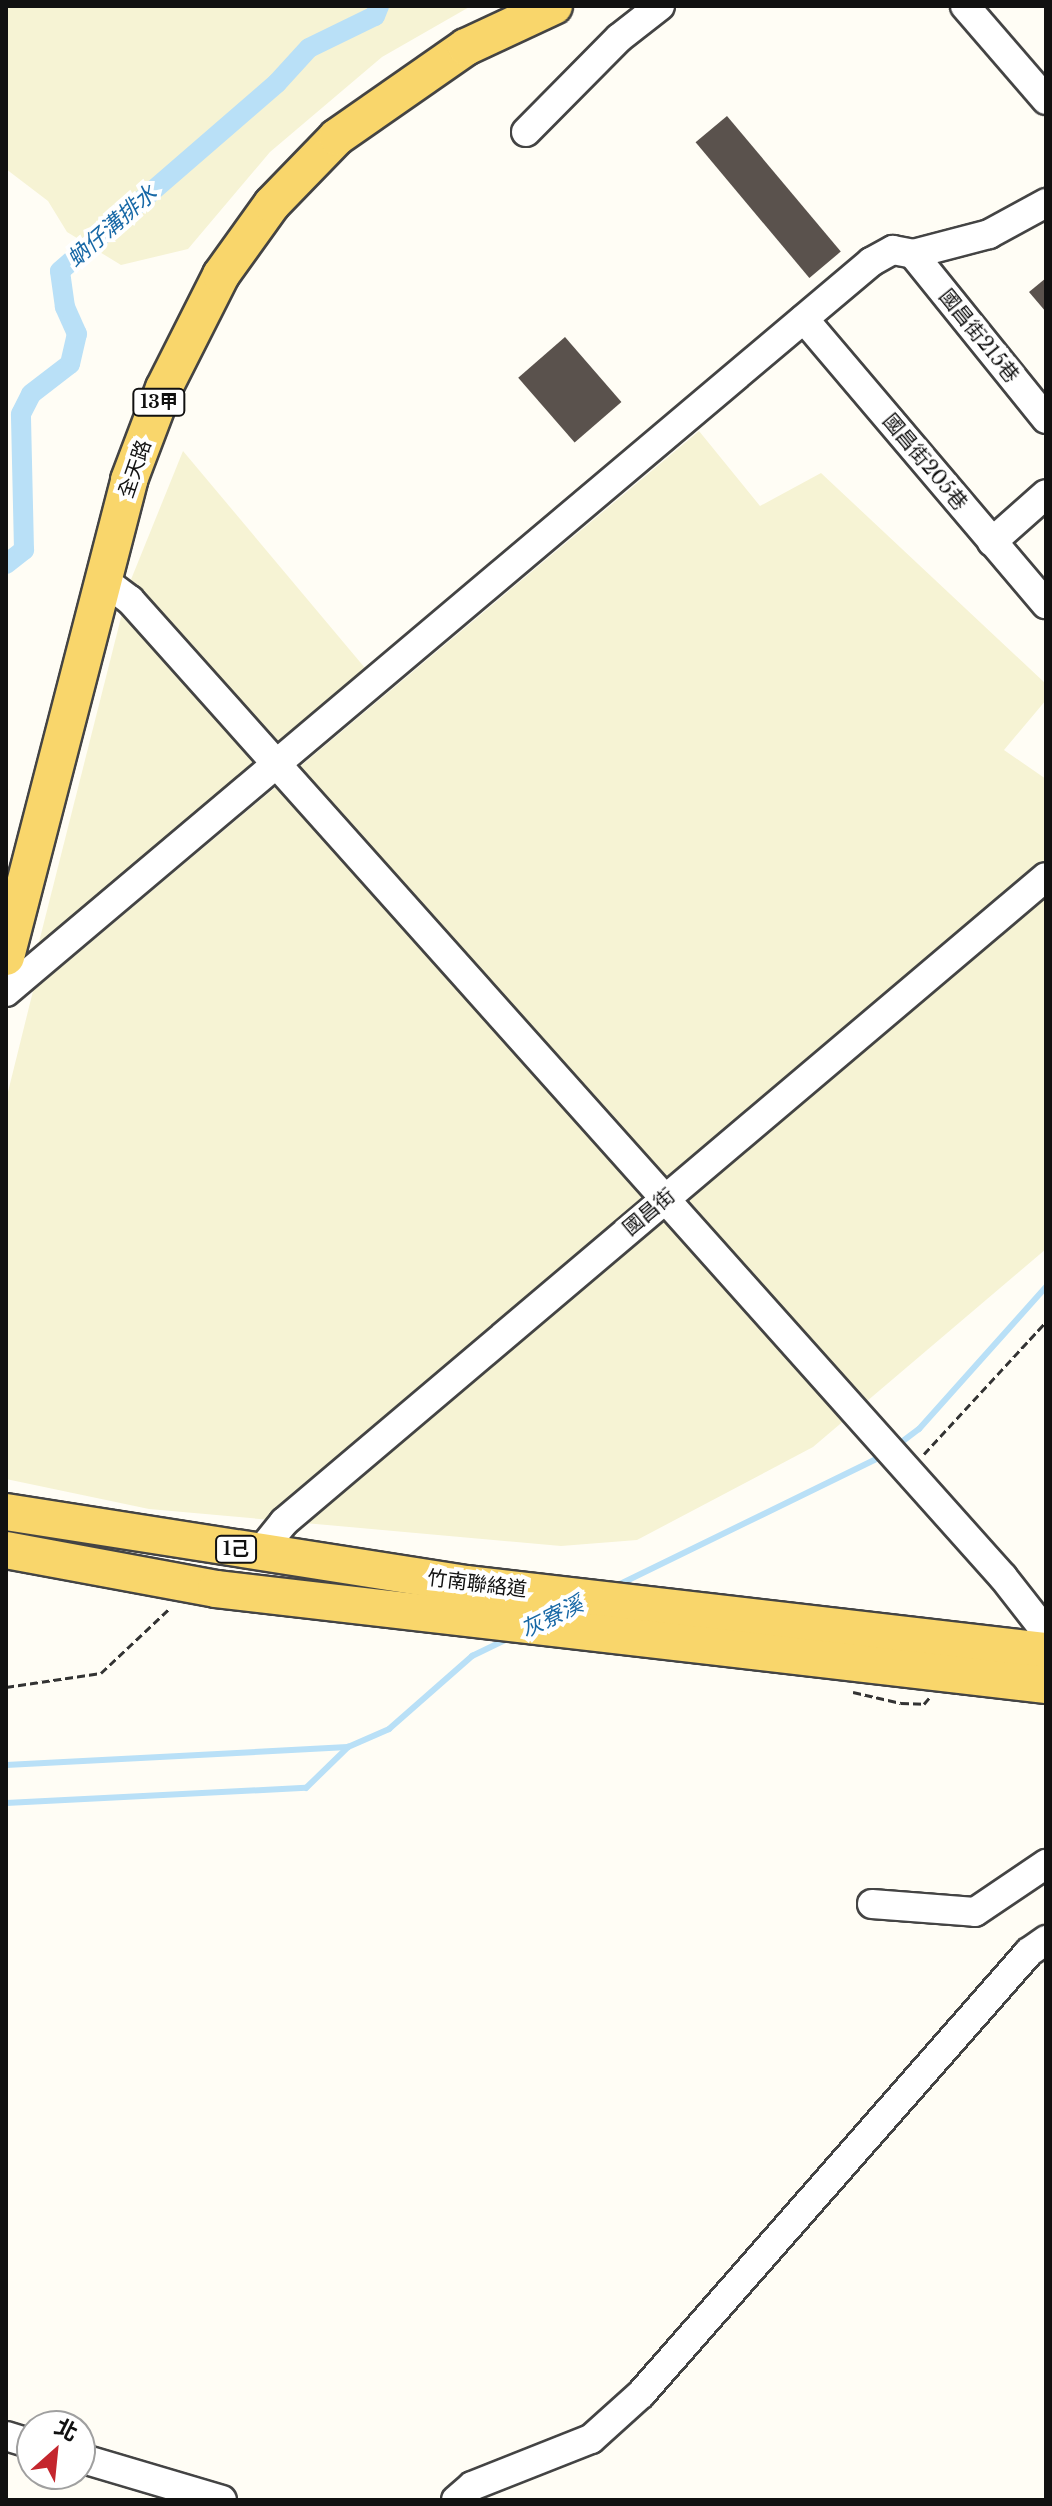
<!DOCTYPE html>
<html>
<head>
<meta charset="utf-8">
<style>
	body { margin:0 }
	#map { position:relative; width:1052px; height:2506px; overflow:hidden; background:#fffdf5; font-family:"Libre Baskerville","Noto Sans TC",serif }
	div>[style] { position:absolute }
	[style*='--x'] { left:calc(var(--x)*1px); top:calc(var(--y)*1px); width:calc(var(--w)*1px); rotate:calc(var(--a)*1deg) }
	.farmland>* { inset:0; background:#f6f3d4 }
	.stream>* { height:6px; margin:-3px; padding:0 3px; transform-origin:3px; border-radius:3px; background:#b9e0f7 }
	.canal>* { height:20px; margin:-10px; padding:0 10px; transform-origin:10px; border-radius:10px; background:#b9e0f7 }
	.building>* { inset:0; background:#5a524d; transform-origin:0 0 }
	.path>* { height:3px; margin-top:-1.5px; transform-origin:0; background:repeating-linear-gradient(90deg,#333 0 8px,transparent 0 12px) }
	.roads { filter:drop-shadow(2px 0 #444) drop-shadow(-2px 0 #444) drop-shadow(0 2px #444) drop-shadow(0 -2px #444) }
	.minor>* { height:28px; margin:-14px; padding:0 14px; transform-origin:14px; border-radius:14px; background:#fff }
	.major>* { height:36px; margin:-18px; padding:0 18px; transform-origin:18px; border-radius:18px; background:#f9d66b }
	span { translate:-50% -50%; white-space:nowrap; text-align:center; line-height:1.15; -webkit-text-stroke:8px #fff; paint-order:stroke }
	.shield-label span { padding:2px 6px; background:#fff; border:2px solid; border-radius:6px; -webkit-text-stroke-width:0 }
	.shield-label { font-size:18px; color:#111; font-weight:700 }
	.street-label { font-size:20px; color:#111 }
	.water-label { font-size:22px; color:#1768a6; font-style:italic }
	.frame { position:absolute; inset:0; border:8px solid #111; pointer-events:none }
	.north { position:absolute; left:16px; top:2410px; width:80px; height:80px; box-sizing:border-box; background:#fff; border:2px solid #a0a0a0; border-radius:50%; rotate:27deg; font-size:22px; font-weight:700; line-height:32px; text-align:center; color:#111 }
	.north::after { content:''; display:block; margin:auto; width:28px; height:36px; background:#c4262e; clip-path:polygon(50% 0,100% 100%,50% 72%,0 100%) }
</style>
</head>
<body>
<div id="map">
	<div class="farmland">
		<div style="clip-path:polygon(6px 6px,471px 6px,382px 57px,270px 152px,188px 249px,121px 265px,67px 232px,48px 201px,6px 169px)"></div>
		<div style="clip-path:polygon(699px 431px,760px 506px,821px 473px,1046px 684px,1046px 700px,1004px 750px,1046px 779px,1046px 1249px,813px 1447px,637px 1540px,561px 1546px,149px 1509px,6px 1479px,6px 1100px,33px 991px)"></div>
		<div style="clip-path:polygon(183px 451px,365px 668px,37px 950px,130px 582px)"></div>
	</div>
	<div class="stream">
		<div style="--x:895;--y:1447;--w:30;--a:-37"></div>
		<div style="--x:919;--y:1429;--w:191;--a:-48.2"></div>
		<div style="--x:616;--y:1586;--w:297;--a:-26"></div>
		<div style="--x:6;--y:1765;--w:342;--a:-3"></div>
		<div style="--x:6;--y:1803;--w:300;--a:-2.9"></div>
		<div style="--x:306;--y:1788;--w:59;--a:-44.3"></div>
		<div style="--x:348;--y:1747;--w:45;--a:-23.7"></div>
		<div style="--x:389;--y:1729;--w:111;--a:-41.3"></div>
		<div style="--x:472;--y:1656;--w:41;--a:-25.9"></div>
	</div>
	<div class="canal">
		<div style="--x:6;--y:564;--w:23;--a:-38"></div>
		<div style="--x:24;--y:550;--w:136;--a:-91.3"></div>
		<div style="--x:21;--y:414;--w:22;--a:-63"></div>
		<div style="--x:31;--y:394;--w:49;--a:-37.6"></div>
		<div style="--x:70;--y:364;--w:31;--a:-77"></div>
		<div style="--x:77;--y:334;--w:30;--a:-114"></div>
		<div style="--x:65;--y:307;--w:36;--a:-98"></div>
		<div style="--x:60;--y:271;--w:287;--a:-40.9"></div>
		<div style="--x:277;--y:83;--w:47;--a:-47.6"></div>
		<div style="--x:309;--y:48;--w:73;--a:-25.9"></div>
		<div style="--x:375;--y:16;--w:11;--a:-68"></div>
	</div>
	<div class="building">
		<div style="left:727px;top:116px;width:177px;height:41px;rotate:50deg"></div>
		<div style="clip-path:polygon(1046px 278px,1046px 312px,1029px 292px)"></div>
		<div style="left:565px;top:337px;width:86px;height:62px;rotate:49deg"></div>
	</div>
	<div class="path">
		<div style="--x:924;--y:1454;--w:180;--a:-47.3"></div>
		<div style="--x:6;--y:1687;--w:96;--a:-8.4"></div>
		<div style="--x:101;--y:1673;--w:95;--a:-43.3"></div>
		<div style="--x:853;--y:1692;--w:49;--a:12.9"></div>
		<div style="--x:901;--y:1703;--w:23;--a:2"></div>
		<div style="--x:924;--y:1704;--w:8;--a:-50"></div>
		<div style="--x:49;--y:2474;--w:21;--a:17"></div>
	</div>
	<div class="roads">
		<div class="minor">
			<div style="--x:965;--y:6;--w:124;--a:49.2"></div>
			<div style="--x:526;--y:132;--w:132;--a:-45.3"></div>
			<div style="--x:619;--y:38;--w:52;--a:-38"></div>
			<div style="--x:913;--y:254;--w:212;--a:51.1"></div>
			<div style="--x:804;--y:319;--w:374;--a:49.7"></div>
			<div style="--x:992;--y:542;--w:72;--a:-41.6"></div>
			<div style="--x:102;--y:579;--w:35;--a:37"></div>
			<div style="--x:130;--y:600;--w:1310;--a:48.22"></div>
			<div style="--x:1003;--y:1577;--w:70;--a:52"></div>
			<div style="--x:6;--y:992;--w:1132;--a:-40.16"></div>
			<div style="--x:871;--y:262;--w:25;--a:-29"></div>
			<div style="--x:893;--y:250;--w:20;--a:11"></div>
			<div style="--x:913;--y:254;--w:79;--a:-14.7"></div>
			<div style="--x:989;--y:234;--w:65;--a:-28.5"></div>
			<div style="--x:259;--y:1553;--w:40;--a:-51"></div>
			<div style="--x:284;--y:1522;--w:998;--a:-40.25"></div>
			<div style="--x:872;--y:1904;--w:103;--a:4.4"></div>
			<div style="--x:975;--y:1912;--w:86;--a:-34.1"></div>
			<div style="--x:6;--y:2436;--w:27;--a:17"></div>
			<div style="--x:80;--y:2458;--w:148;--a:16.5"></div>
			<div style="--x:456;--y:2500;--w:21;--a:-41"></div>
			<div style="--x:472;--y:2486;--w:128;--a:-21.6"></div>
			<div style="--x:591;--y:2439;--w:67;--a:-42"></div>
			<div style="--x:641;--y:2394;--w:588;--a:-48.72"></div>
			<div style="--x:1029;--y:1952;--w:21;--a:-35"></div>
		</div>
		<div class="major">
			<div style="--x:6;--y:957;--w:493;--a:-75.5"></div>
			<div style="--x:129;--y:480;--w:98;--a:-69.2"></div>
			<div style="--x:164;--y:388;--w:127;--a:-63.2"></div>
			<div style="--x:221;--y:275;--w:87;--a:-54.3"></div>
			<div style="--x:272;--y:204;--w:93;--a:-45.9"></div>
			<div style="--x:337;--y:137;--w:157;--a:-34.9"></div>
			<div style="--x:466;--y:47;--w:97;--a:-25"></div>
			<div style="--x:6;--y:1512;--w:466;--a:8.9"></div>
			<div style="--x:466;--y:1584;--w:584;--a:6.59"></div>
			<div style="--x:6;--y:1550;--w:214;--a:10.5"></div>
			<div style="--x:216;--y:1589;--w:836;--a:6.6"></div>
		</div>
	</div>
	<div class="shield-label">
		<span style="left:159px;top:402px">13甲</span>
		<span style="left:236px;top:1549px">1己</span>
	</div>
	<div class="street-label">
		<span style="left:979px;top:336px;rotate:51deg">國昌街215巷</span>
		<span style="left:925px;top:462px;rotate:50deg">國昌街205巷</span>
		<span style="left:135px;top:469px;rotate:-71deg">全天路</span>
		<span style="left:649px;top:1212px;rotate:-40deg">國昌街</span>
		<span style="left:477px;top:1584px;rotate:7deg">竹南聯絡道</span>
	</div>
	<div class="water-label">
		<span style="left:112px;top:226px;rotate:-41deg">蚋仔溝排水</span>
		<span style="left:552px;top:1617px;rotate:-26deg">灰寮溪</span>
	</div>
	<div class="frame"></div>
	<div class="north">北</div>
</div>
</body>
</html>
